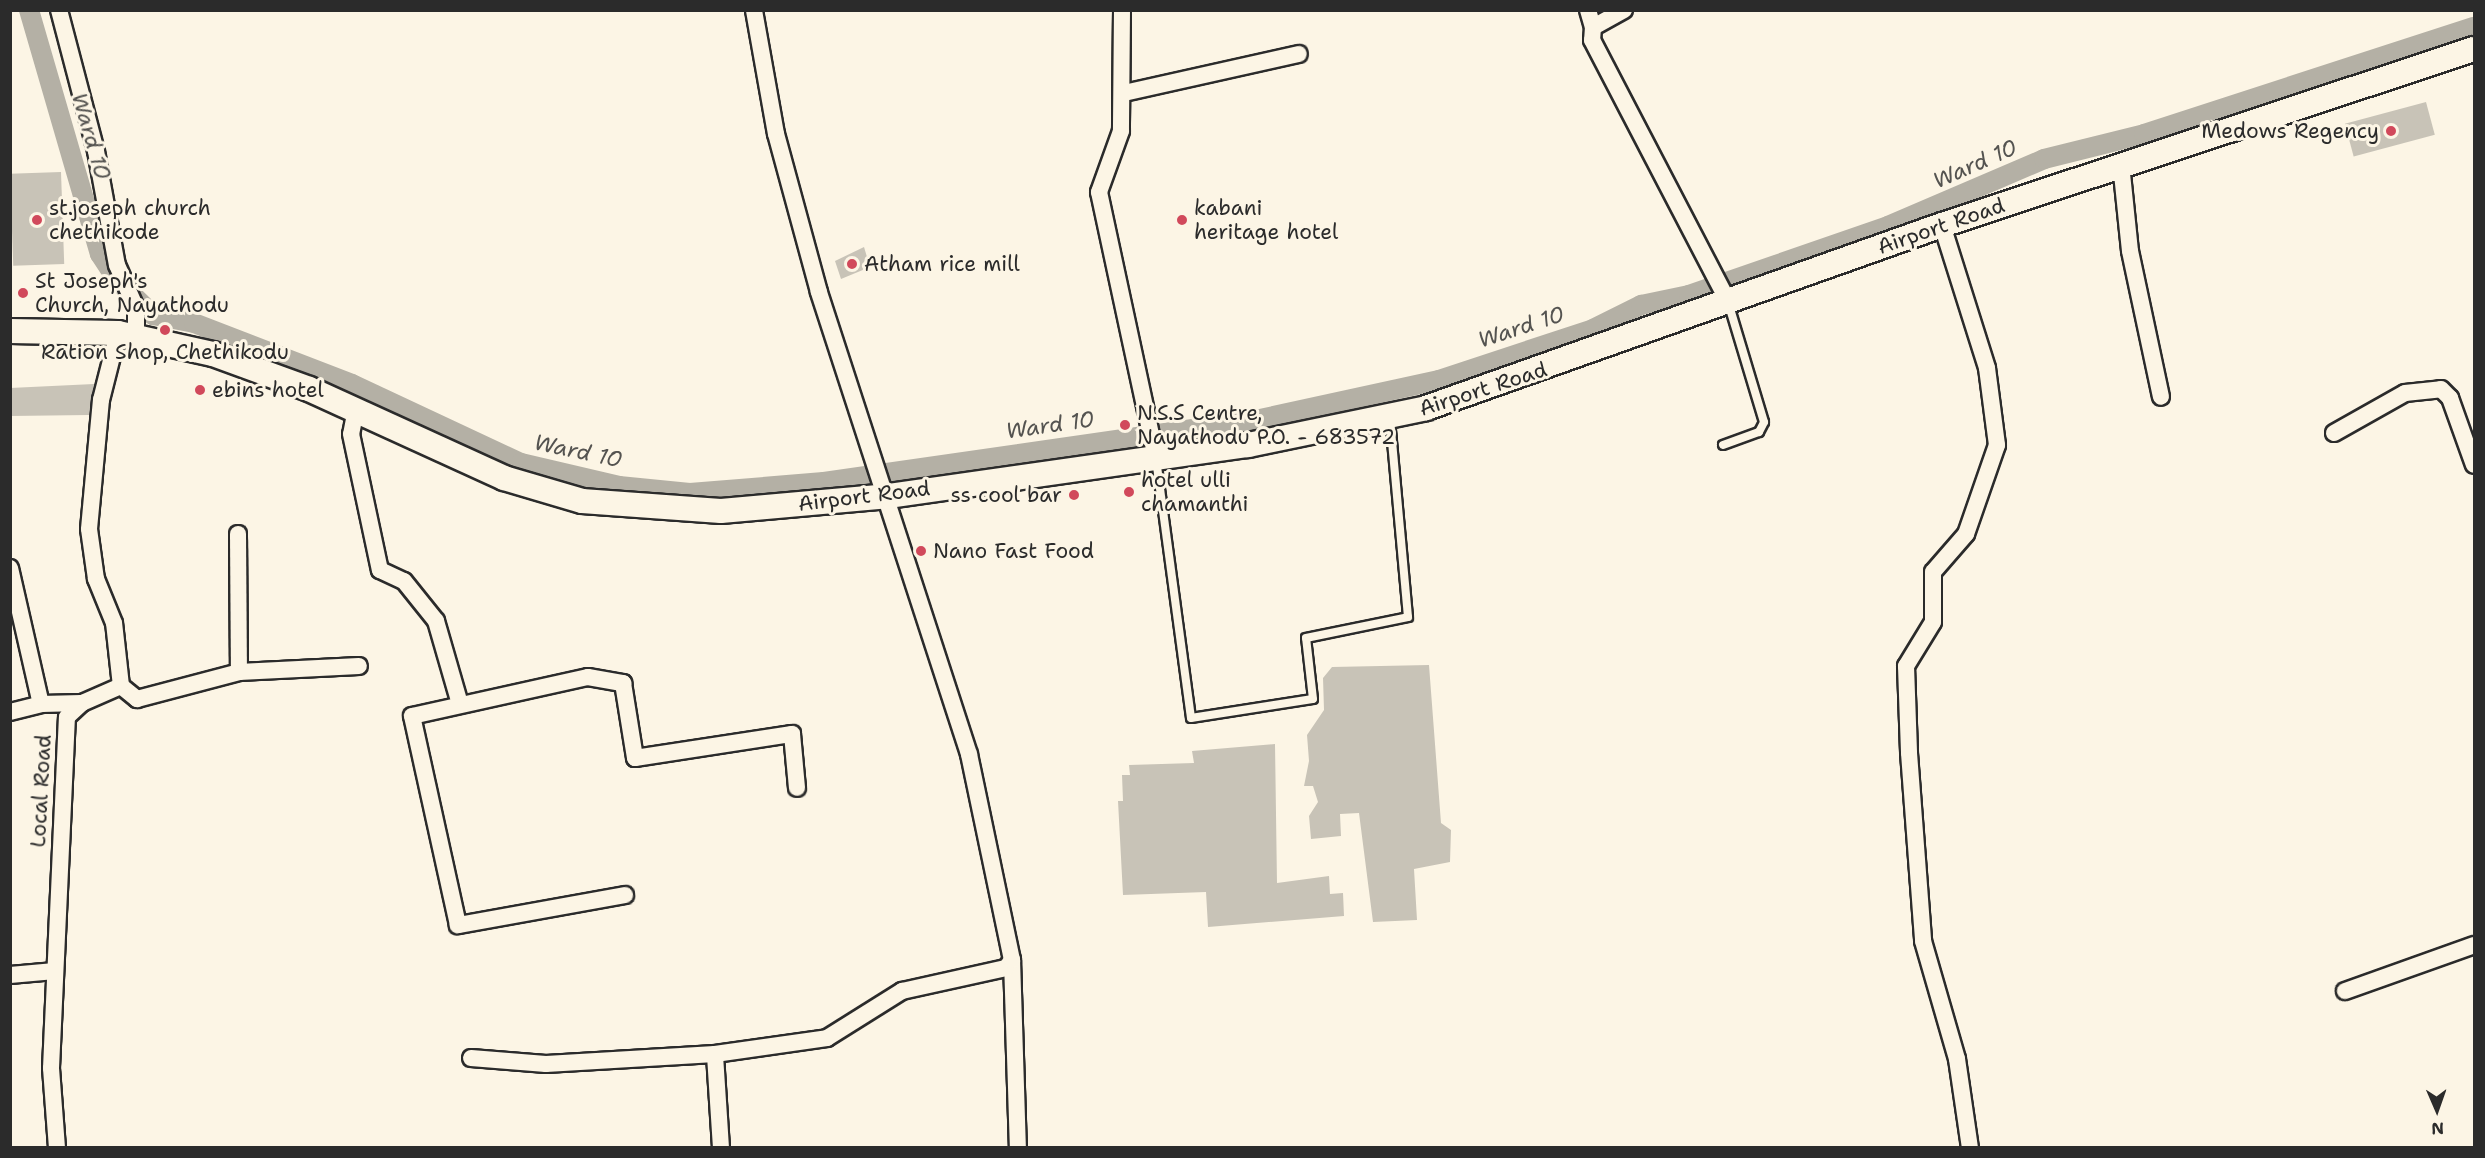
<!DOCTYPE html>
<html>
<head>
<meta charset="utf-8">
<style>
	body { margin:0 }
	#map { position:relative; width:2485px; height:1158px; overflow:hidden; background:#fcf5e5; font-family:"Shantell Sans",sans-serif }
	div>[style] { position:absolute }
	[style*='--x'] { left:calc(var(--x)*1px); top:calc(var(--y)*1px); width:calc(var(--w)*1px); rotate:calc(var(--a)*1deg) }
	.canal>* { height:20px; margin:-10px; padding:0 10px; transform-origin:10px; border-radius:10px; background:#b4b0a5 }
	.building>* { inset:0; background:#c8c3b7; transform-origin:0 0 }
	.roads { filter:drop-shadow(2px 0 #2b2b2b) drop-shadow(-2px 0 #2b2b2b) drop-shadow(0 2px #2b2b2b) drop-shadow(0 -2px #2b2b2b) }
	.service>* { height:8px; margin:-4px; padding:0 4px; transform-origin:4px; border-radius:4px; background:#fcf5e5 }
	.minor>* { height:16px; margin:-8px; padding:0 8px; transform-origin:8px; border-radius:8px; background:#fcf5e5 }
	.secondary>* { height:24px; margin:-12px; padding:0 12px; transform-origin:12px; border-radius:12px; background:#fcf5e5 }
	.dots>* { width:16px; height:16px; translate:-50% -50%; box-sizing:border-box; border:3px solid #fcf5e5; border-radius:50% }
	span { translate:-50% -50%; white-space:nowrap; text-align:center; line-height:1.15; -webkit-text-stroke:6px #fcf5e5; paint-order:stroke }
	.poi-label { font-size:21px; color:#2b2b2b }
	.right { translate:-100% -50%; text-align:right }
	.left { translate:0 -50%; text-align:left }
	.street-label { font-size:21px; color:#2b2b2b }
	.water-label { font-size:22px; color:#545350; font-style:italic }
	.frame { position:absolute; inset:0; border:12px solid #2b2b2b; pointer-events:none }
	.north { position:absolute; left:2407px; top:1080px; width:60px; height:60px; -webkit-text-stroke:4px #fcf5e5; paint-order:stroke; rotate:178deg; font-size:16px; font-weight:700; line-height:24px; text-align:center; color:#2b2b2b }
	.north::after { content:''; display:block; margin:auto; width:21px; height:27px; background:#2b2b2b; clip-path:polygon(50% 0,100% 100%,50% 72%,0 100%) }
</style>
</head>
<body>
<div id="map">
	<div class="canal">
		<div style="--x:29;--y:10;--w:254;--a:73.8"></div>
		<div style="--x:100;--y:254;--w:30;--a:57"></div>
		<div style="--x:116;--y:279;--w:52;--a:44.2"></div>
		<div style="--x:153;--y:315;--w:42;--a:11"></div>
		<div style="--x:194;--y:323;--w:169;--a:21.1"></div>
		<div style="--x:352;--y:384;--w:187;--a:25.1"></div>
		<div style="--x:521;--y:463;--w:101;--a:13.2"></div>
		<div style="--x:619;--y:486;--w:71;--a:5.6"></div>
		<div style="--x:690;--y:493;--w:134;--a:-4.7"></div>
		<div style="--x:824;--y:482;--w:441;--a:-8.2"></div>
		<div style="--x:1260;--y:419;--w:183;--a:-12.3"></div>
		<div style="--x:1439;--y:380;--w:162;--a:-18.3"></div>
		<div style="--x:1593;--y:329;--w:54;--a:-26.6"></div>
		<div style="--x:1641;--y:305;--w:49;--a:-11.8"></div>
		<div style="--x:1689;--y:295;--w:211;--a:-19.1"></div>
		<div style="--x:1888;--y:226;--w:170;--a:-23.2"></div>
		<div style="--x:2044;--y:159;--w:103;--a:-14"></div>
		<div style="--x:2144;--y:134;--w:347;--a:-18"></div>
	</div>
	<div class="building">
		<div style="left:2426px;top:102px;width:34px;height:84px;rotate:75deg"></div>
		<div style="left:61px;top:172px;width:92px;height:51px;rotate:88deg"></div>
		<div style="clip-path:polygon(864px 247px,870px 267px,841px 279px,835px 261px)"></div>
		<div style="clip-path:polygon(94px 384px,89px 415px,10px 416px,10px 388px)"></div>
		<div style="clip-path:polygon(1429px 665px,1441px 823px,1451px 830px,1450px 862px,1414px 869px,1417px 920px,1373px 922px,1359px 813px,1340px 814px,1341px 836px,1311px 839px,1309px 816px,1318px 802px,1313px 786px,1304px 786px,1309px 761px,1307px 735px,1324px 710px,1323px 678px,1332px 667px)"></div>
		<div style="clip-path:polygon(1275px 744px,1277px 883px,1329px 876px,1330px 894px,1343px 893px,1344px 916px,1208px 927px,1206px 892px,1123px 895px,1118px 801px,1123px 801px,1122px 775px,1130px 775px,1129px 765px,1194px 763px,1192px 751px)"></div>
	</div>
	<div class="roads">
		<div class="service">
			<div style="--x:1723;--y:445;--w:38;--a:-20"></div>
			<div style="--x:1759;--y:432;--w:11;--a:-63"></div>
			<div style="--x:1764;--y:422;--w:125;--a:-106.7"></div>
			<div style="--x:1156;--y:459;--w:261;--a:82.3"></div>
			<div style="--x:1191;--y:718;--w:123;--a:-8.9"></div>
			<div style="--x:1313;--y:699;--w:61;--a:-96.5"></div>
			<div style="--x:1306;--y:638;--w:104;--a:-11.6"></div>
			<div style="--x:1408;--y:617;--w:199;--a:-95.2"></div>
		</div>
		<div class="minor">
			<div style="--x:59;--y:10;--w:146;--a:75.3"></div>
			<div style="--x:96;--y:151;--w:116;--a:79.6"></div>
			<div style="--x:117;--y:265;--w:47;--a:66.2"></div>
			<div style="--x:136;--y:308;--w:29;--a:90"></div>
			<div style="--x:1122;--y:10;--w:121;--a:90.5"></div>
			<div style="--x:1121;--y:131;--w:65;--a:109.8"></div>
			<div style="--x:1099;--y:192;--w:273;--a:77.9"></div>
			<div style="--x:1588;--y:10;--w:18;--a:74"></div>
			<div style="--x:1624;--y:10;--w:35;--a:151"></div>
			<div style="--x:1593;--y:27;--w:13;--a:94"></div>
			<div style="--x:1592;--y:40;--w:294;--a:62.5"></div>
			<div style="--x:1124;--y:93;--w:179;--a:-12.6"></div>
			<div style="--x:2121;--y:164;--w:87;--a:84.1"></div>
			<div style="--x:2130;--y:251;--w:149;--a:78"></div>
			<div style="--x:1942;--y:225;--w:150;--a:72.5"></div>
			<div style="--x:1987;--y:368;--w:78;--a:82.6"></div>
			<div style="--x:1997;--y:445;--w:94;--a:109.2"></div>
			<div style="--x:1966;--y:534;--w:50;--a:131"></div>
			<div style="--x:1933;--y:572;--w:50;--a:90"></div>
			<div style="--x:1933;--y:622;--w:52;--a:121.5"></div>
			<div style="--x:1906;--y:666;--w:87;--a:88"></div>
			<div style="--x:1909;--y:753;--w:189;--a:85.7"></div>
			<div style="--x:1923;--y:941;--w:123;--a:73.9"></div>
			<div style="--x:1957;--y:1059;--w:90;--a:81.7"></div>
			<div style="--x:356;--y:409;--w:25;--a:101"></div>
			<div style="--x:351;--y:434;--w:139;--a:78"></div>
			<div style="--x:380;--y:570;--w:26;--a:25"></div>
			<div style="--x:404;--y:581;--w:51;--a:51.3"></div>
			<div style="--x:436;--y:621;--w:86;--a:73.9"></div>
			<div style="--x:2334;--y:433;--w:81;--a:-29.4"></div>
			<div style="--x:2405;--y:393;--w:36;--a:-6"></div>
			<div style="--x:2441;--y:389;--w:13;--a:45"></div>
			<div style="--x:2450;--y:398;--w:71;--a:70.3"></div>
			<div style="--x:238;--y:534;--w:138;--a:89.6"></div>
			<div style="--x:239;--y:672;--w:120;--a:-2.9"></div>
			<div style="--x:10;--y:568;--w:139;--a:77.2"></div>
			<div style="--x:121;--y:686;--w:21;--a:39"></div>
			<div style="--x:137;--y:699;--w:106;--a:-14.8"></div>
			<div style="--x:10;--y:712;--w:32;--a:-14"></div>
			<div style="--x:41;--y:704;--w:41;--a:-1.4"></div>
			<div style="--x:625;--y:895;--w:170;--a:169.8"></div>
			<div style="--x:458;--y:925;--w:214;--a:-102.4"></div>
			<div style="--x:412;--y:716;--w:180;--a:-12.5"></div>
			<div style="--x:588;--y:677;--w:36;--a:10"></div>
			<div style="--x:623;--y:683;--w:76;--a:80.9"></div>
			<div style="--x:635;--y:758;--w:159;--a:-8.7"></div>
			<div style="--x:792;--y:734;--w:54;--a:84.7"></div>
			<div style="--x:1012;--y:960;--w:188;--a:88.2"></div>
			<div style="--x:10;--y:975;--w:45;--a:-5.1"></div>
			<div style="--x:2345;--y:991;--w:137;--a:-19.6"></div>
			<div style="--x:471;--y:1058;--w:75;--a:4.6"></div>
			<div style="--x:546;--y:1064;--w:169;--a:-3.4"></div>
			<div style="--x:57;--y:1148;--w:80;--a:-94.3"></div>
			<div style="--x:51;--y:1068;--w:351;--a:-87.4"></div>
			<div style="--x:67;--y:717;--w:21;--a:-43"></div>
			<div style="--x:82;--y:703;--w:43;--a:-23.6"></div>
			<div style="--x:121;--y:686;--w:63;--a:-96.3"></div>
			<div style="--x:114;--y:623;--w:48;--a:-112.2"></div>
			<div style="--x:96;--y:579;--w:50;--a:-98"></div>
			<div style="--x:89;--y:529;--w:130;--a:-84.7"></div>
			<div style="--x:101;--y:400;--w:69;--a:-75.8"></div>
			<div style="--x:721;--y:1148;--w:94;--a:-93.7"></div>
			<div style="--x:715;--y:1054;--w:113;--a:-8.1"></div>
			<div style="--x:827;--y:1038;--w:89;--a:-32.1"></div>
			<div style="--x:902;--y:991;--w:107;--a:-12.5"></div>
			<div style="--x:1006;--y:968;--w:10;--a:-53"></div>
			<div style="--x:1012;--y:960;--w:210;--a:-101.8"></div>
			<div style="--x:969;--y:754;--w:486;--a:-108"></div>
			<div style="--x:819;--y:292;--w:164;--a:-105.2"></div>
			<div style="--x:776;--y:134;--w:126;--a:-100.1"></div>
		</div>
		<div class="secondary">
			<div style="--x:10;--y:331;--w:108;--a:1.1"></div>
			<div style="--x:118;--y:333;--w:97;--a:12.5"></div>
			<div style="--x:213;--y:354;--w:102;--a:20"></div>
			<div style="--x:309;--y:389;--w:214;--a:24.5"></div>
			<div style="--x:504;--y:478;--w:81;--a:16.4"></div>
			<div style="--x:582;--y:501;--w:139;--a:4.1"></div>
			<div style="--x:721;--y:511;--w:169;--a:-5.1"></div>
			<div style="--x:889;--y:496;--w:363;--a:-8.1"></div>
			<div style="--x:1248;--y:445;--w:182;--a:-11.7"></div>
			<div style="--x:1426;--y:408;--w:547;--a:-19.53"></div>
			<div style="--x:1942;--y:225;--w:560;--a:-18.31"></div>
		</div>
	</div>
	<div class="dots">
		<div style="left:2391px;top:131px;background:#d1495b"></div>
		<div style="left:37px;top:220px;background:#d1495b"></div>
		<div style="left:1182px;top:220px;background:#d1495b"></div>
		<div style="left:852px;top:264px;background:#d1495b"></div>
		<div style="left:23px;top:293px;background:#d1495b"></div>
		<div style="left:165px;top:330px;background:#d1495b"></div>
		<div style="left:200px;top:390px;background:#d1495b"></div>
		<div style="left:1125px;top:425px;background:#d1495b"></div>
		<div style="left:1129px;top:492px;background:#d1495b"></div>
		<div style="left:1074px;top:495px;background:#d1495b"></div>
		<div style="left:921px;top:551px;background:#d1495b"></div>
	</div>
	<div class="poi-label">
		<span class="right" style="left:2379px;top:131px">Medows Regency</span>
		<span class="left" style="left:49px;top:220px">st.joseph church<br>chethikode</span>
		<span class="left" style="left:1194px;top:220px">kabani<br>heritage hotel</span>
		<span class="left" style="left:864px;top:264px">Atham rice mill</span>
		<span class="left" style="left:35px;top:293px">St Joseph's<br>Church, Nayathodu</span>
		<span style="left:165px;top:352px">Ration Shop, Chethikodu</span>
		<span class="left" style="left:212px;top:390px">ebins hotel</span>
		<span class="left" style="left:1137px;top:425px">N.S.S Centre,<br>Nayathodu P.O. - 683572</span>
		<span class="left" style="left:1141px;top:492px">hotel ulli<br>chamanthi</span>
		<span class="right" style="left:1062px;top:495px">ss cool bar</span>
		<span class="left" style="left:933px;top:551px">Nano Fast Food</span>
	</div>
	<div class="street-label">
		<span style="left:1941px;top:226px;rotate:-19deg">Airport Road</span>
		<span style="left:1483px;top:389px;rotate:-18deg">Airport Road</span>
		<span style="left:864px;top:496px;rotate:-7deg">Airport Road</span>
		<span style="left:41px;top:791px;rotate:-87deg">Local Road</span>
	</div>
	<div class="water-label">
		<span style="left:91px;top:136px;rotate:74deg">Ward 10</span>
		<span style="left:1975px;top:164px;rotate:-24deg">Ward 10</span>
		<span style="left:1521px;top:327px;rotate:-18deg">Ward 10</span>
		<span style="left:1050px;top:425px;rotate:-8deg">Ward 10</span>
		<span style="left:578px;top:451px;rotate:12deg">Ward 10</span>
	</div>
	<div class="frame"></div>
	<div class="north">N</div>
</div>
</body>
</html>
